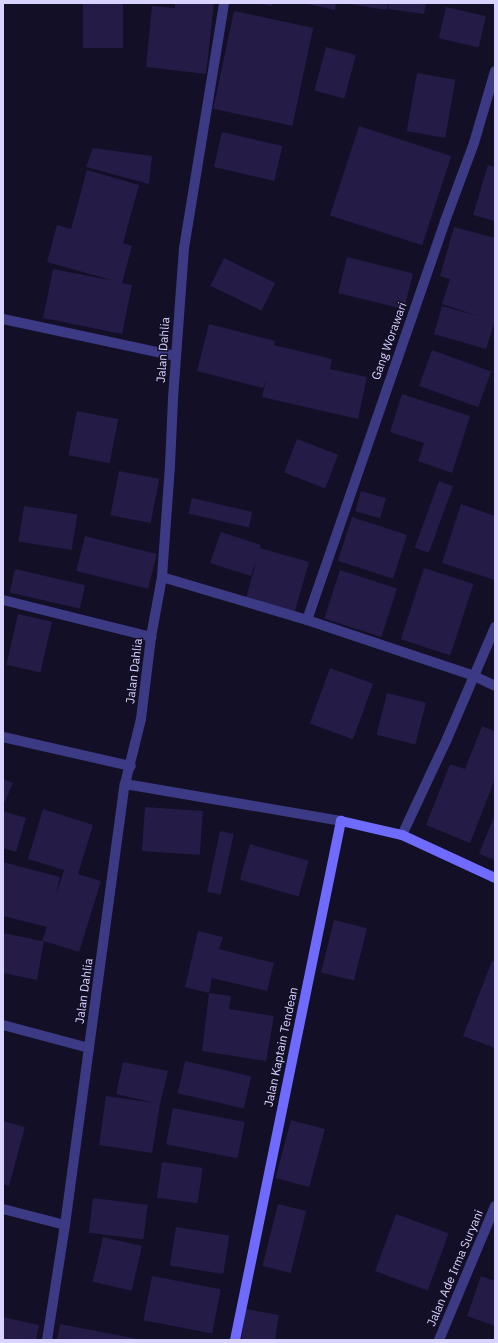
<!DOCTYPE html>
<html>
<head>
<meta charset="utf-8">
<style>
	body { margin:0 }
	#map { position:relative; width:498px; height:1343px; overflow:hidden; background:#130f26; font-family:"IBM Plex Sans",sans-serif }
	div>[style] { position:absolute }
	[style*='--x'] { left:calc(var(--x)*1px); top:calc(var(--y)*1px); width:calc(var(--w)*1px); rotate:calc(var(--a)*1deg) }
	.building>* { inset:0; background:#241b47; transform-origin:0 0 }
	.street>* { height:10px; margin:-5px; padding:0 5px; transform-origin:5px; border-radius:5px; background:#3d3a85 }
	.secondary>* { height:10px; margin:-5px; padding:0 5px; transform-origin:5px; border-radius:5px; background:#6f6bff }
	span { translate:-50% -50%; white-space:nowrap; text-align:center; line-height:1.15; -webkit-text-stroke:3px #130f26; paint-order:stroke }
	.street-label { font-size:12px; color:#d9d4ff }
	.frame { position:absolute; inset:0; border:4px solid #d9d4ff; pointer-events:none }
</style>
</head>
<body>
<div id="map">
	<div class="building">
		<div style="left:83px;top:3px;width:40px;height:45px"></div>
		<div style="clip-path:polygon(175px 3px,214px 3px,206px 74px,146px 67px,152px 6px,175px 8px)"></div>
		<div style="clip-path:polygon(257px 3px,272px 3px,272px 6px)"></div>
		<div style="clip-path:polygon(303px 3px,336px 3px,335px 10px)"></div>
		<div style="clip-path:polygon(343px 3px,388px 3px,387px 10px)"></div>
		<div style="clip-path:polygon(389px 3px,426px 3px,424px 14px,388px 9px)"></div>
		<div style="left:446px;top:7px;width:41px;height:32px;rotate:13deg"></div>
		<div style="left:234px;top:11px;width:81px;height:100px;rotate:12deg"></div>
		<div style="left:326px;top:47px;width:31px;height:45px;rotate:15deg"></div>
		<div style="left:417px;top:73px;width:39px;height:59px;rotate:10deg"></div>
		<div style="left:359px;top:126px;width:97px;height:94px;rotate:18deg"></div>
		<div style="left:222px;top:132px;width:62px;height:36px;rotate:13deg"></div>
		<div style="clip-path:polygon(93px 148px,152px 156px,149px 184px,86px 167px)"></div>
		<div style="clip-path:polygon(488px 165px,495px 167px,495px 221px,473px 215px)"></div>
		<div style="clip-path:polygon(87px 170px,139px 185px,123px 243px,132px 246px,122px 283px,132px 285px,122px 334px,43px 318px,53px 269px,115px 281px,47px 262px,57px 225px,71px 229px)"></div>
		<div style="clip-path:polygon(454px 227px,495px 238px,495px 321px,486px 349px,434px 334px,442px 306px,478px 316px,442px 304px,450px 279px,440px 276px)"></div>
		<div style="left:347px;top:257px;width:68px;height:37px;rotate:14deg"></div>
		<div style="left:224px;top:258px;width:57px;height:31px;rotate:26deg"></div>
		<div style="clip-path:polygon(209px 324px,275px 341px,274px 345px,332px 359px,330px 369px,367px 377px,358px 419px,262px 397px,266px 380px,263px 388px,197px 371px)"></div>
		<div style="left:432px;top:350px;width:63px;height:38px;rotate:20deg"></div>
		<div style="clip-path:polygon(402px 394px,470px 416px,452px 473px,418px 461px,424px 443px,390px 432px)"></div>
		<div style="left:77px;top:411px;width:42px;height:45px;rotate:11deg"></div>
		<div style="left:297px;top:439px;width:44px;height:36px;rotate:21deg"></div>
		<div style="left:119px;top:471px;width:41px;height:45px;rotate:11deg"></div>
		<div style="left:439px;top:481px;width:15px;height:71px;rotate:20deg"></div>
		<div style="left:361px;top:491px;width:26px;height:21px;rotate:16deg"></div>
		<div style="left:192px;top:498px;width:62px;height:16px;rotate:13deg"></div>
		<div style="clip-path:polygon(461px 504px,495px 516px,495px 580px,442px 563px)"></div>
		<div style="left:24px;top:506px;width:54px;height:36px;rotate:9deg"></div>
		<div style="left:352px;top:517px;width:58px;height:46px;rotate:18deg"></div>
		<div style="clip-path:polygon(221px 532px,261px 545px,260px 548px,309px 562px,295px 611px,246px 598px,257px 559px,251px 576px,210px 563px)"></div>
		<div style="left:85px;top:536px;width:74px;height:36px;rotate:14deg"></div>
		<div style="left:424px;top:568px;width:52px;height:75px;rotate:18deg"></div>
		<div style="left:15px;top:569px;width:72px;height:24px;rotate:13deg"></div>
		<div style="left:340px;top:570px;width:60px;height:51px;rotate:18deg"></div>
		<div style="left:18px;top:614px;width:35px;height:52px;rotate:13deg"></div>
		<div style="left:330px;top:668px;width:46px;height:59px;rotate:20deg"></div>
		<div style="left:387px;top:693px;width:40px;height:43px;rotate:14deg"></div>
		<div style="clip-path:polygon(482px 726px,495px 731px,495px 779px,470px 843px,426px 825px,450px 764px,465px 769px)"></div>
		<div style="clip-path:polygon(3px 779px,13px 783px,3px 806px)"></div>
		<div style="left:145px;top:807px;width:58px;height:44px;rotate:4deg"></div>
		<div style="clip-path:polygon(43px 809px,93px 825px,78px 874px,101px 881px,79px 952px,44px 941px,37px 980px,3px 973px,3px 933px,42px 941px,47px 927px,3px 916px,3px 862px,60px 877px,56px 895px,64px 870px,28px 859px)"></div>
		<div style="clip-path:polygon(3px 811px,26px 818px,16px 852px,3px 848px)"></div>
		<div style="clip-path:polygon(495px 814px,495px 860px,479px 854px)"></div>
		<div style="left:220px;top:831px;width:14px;height:62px;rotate:12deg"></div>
		<div style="left:250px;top:844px;width:61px;height:37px;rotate:16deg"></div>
		<div style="left:334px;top:920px;width:34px;height:54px;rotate:14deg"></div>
		<div style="clip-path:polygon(198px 931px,223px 937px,219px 949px,274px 963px,267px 991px,212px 978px,209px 993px,185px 987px)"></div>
		<div style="clip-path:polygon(492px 961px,495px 962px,495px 1048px,463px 1036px)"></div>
		<div style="clip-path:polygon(209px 993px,231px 996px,229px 1009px,274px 1016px,266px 1061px,202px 1051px)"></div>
		<div style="left:185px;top:1061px;width:68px;height:33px;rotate:13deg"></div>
		<div style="clip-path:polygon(123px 1062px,168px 1071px,160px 1104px,152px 1153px,99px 1145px,106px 1096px,155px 1103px,116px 1094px)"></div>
		<div style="left:173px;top:1108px;width:73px;height:37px;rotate:11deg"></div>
		<div style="left:291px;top:1120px;width:35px;height:60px;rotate:15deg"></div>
		<div style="clip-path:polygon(3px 1121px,25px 1127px,9px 1186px,3px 1184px)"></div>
		<div style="left:162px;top:1162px;width:41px;height:36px;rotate:8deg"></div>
		<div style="left:93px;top:1198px;width:55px;height:35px;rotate:7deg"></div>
		<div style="left:278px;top:1204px;width:29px;height:64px;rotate:14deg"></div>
		<div style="left:396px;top:1214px;width:56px;height:61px;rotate:20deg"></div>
		<div style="left:176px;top:1227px;width:54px;height:39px;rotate:9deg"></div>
		<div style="left:103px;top:1237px;width:40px;height:46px;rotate:13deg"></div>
		<div style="left:152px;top:1276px;width:70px;height:45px;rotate:11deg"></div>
		<div style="clip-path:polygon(481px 1276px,495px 1281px,495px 1326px,467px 1316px)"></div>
		<div style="clip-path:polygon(246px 1309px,279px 1315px,275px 1340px,241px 1340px)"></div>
		<div style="clip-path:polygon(3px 1317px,39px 1325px,36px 1340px,3px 1340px)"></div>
		<div style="clip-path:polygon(60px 1324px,138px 1339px,137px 1340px,57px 1340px)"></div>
	</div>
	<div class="street">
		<div style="--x:3;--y:319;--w:177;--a:12.1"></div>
		<div style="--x:162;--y:577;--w:151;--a:16.5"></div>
		<div style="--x:307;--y:620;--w:176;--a:18.5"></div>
		<div style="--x:474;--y:676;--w:23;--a:25"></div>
		<div style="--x:3;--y:600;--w:153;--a:14"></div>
		<div style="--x:307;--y:620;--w:422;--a:-70.9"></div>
		<div style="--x:445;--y:221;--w:83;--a:-69.6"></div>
		<div style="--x:474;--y:143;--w:75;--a:-73.7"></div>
		<div style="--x:3;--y:737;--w:131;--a:12.8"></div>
		<div style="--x:125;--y:784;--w:219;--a:9.7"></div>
		<div style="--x:402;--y:835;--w:106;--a:-64.9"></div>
		<div style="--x:447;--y:739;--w:122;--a:-66.8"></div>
		<div style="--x:3;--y:1025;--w:89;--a:15"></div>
		<div style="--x:3;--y:1209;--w:64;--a:14.5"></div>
		<div style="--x:47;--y:1340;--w:116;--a:-81.1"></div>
		<div style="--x:65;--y:1225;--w:445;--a:-82.3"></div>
		<div style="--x:125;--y:784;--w:67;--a:-76.2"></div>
		<div style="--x:141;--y:719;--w:83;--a:-83"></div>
		<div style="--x:151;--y:637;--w:61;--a:-79.6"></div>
		<div style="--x:162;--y:577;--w:112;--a:-85.9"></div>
		<div style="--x:170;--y:465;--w:67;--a:-87.4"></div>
		<div style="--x:173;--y:398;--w:150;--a:-85.8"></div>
		<div style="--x:184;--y:248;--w:248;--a:-80.7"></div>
		<div style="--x:439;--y:1340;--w:145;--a:-67.3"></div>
	</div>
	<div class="secondary">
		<div style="--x:235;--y:1340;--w:530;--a:-78.46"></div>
		<div style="--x:341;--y:821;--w:63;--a:12.9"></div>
		<div style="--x:402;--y:835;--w:102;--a:24.8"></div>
	</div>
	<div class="street-label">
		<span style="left:389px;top:341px;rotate:-70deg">Gang Worawari</span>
		<span style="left:163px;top:350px;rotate:-86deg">Jalan Dahlia</span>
		<span style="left:134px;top:671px;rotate:-83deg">Jalan Dahlia</span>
		<span style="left:84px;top:991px;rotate:-82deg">Jalan Dahlia</span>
		<span style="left:281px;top:1047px;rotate:-78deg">Jalan Kaptain Tendean</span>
		<span style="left:455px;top:1268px;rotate:-67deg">Jalan Ade Irma Suryani</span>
	</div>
	<div class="frame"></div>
</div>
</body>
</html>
